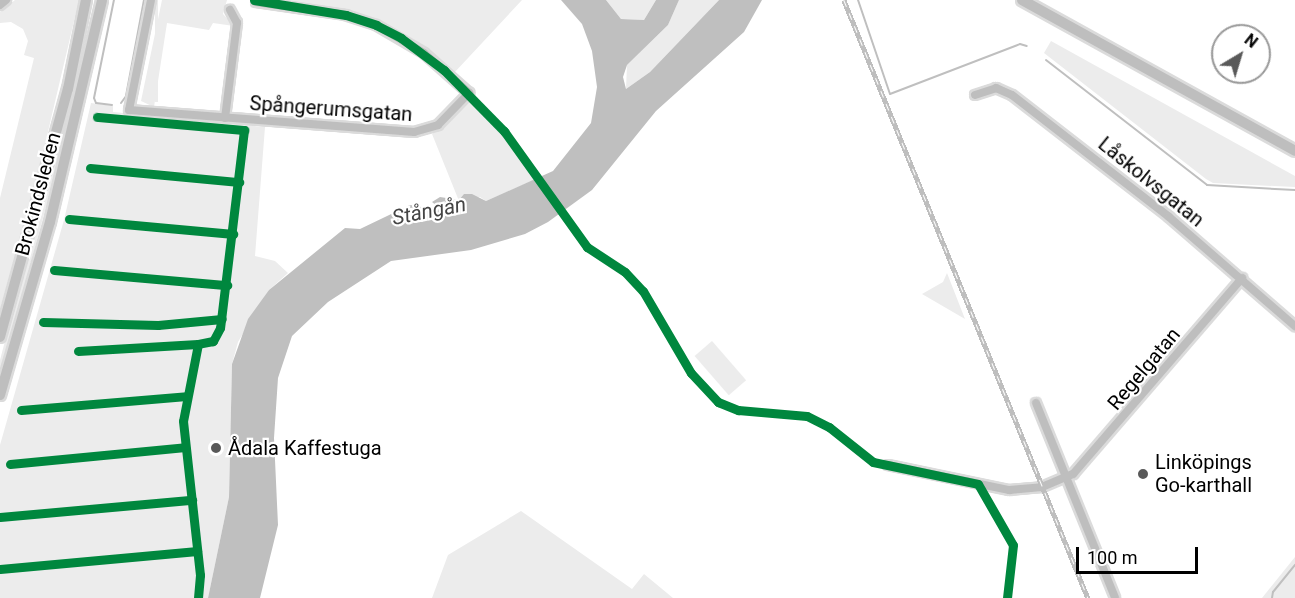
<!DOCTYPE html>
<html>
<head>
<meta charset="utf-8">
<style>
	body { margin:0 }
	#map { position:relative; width:1295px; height:598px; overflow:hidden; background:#fff; font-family:Roboto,sans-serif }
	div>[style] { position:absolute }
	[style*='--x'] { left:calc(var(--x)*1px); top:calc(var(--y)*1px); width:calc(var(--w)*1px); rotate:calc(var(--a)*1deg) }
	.green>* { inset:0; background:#ececec; transform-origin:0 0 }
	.water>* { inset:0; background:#bfbfbf }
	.pier>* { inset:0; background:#fff; transform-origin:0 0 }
	.stream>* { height:2px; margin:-1px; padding:0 1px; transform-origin:1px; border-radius:1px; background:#bfbfbf }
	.roads { filter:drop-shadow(2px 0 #dbdbdb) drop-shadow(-2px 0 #dbdbdb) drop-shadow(0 2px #dbdbdb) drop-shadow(0 -2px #dbdbdb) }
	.minor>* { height:8px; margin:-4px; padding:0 4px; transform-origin:4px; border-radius:4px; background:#bebebe }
	.major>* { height:10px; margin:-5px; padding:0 5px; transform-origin:5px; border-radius:5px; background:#bebebe }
	.rail>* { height:4.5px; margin-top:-2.25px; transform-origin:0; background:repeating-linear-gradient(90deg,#fff 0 7px,#bebebe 0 14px); box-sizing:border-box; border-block:2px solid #bebebe }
	.cycleway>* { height:9px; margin:-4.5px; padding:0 4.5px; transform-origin:4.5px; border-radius:4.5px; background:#00873e }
	.dots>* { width:16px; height:16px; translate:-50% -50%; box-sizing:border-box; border:3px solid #fff; border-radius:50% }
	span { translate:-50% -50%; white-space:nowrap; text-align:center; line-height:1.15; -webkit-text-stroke:4.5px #fff; paint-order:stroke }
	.street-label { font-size:20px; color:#000 }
	.poi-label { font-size:20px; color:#000 }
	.left { translate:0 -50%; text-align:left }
	.water-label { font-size:21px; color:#444; font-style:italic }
	.north { position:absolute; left:1211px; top:24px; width:60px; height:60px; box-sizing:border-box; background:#fff; border:2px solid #999; border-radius:50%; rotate:38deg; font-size:16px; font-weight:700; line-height:24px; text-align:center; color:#000 }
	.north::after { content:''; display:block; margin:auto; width:21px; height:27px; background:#595959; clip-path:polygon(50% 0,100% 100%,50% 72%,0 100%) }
	.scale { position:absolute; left:1076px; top:547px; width:122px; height:27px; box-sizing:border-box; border:3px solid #000; border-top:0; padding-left:8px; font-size:18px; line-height:21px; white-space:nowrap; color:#000; -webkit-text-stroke:4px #fff; paint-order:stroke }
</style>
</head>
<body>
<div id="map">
	<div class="green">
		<div style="clip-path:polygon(15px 0,79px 0,42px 157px,0 310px,0 198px,34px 58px,24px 55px,28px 41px,23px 29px,11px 22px,0 23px,0 12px)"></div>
		<div style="left:155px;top:0;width:3px;height:102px"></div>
		<div style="clip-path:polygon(162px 0,227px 0,223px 14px,234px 26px,213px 23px,209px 30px,167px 23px,154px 107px,141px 101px)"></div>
		<div style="clip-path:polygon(273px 0,522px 0,454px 73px,427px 50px,376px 22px,341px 10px)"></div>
		<div style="clip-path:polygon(606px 0,656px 0,644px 20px,621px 19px)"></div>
		<div style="clip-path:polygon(679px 0,719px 0,650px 72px,626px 89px,627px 65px,668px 25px)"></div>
		<div style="clip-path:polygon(1051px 41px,1295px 176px,1295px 187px,1213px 183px,1206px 179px,1044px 53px)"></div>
		<div style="clip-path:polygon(77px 70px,82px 71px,77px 94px,0 375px,0 360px)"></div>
		<div style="clip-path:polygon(471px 98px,495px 122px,534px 180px,486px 201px,480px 197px,459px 201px,432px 134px)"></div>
		<div style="clip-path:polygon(91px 103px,113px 106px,113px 112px,265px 127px,255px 256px,275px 261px,288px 273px,269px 290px,238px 342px,232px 364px,229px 497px,208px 598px,0 598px,0 445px,64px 220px)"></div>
		<div style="clip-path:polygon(947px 273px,965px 319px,922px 294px,943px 282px)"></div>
		<div style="left:712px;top:341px;width:52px;height:23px;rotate:49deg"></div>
		<div style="clip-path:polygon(521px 511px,632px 589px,644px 574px,673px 598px,432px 598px,448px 555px)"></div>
		<div style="clip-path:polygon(1295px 557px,1295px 598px,1262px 598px)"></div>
	</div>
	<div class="water">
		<div style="clip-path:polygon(561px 0,606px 0,621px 19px,644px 20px,656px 0,679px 0,668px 25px,627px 65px,623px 77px,626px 89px,650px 72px,719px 0,762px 0,744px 32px,656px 111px,592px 190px,548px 222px,525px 234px,471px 250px,391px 261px,328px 302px,292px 336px,278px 378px,274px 438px,278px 525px,260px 598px,208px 598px,229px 497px,232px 364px,248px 319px,269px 290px,345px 228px,360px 229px,410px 205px,442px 210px,432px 202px,440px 197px,459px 200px,464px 194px,472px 194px,486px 201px,553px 171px,591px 123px,597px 87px,592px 51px,582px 24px)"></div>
	</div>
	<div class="pier">
		<div style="left:538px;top:175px;width:47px;height:5px;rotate:55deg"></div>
	</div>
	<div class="stream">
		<div style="--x:858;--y:0;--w:99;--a:71.2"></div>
		<div style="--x:890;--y:94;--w:139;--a:-21"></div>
		<div style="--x:1020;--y:44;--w:7;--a:16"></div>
		<div style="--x:1046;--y:60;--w:204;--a:37.8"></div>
		<div style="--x:1207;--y:185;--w:88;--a:3.3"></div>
		<div style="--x:121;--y:103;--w:9;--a:-54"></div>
		<div style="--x:126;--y:96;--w:98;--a:-79.4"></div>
		<div style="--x:112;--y:105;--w:16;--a:-173"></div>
		<div style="--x:96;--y:103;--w:5;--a:-112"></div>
		<div style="--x:94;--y:98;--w:100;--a:-78.5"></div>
		<div style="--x:1272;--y:598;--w:6;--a:-81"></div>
		<div style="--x:1273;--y:592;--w:35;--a:-51"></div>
	</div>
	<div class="roads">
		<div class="minor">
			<div style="--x:151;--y:0;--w:112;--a:101.3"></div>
			<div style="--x:129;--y:110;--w:286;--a:4.4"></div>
			<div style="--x:414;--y:132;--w:25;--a:-16"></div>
			<div style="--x:438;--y:125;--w:45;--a:-45.9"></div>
			<div style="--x:469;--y:93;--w:60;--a:-138.4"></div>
			<div style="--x:424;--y:53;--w:56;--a:-149.7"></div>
			<div style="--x:376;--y:25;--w:32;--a:-162"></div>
			<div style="--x:346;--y:15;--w:91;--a:-171.8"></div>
			<div style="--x:0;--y:5;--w:8;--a:-40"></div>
			<div style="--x:975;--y:95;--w:22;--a:-18"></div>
			<div style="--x:996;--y:88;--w:17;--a:24"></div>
			<div style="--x:1012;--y:95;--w:199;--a:37.8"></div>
			<div style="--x:1169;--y:217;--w:167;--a:40.9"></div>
			<div style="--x:225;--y:118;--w:96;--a:-82.8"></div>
			<div style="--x:237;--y:23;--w:15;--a:-118"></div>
			<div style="--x:1036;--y:403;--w:210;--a:67.9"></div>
			<div style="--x:888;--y:465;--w:124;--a:11.7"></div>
			<div style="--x:1009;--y:490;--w:33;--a:-5"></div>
			<div style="--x:1042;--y:487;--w:34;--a:-23"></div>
			<div style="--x:1073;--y:474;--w:259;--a:-49.2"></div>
		</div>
		<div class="major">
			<div style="--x:1022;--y:0;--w:312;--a:28.9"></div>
			<div style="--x:0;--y:337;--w:257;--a:-74.7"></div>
			<div style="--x:68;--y:89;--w:91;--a:-78.6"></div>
			<div style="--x:0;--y:395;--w:180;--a:-73.9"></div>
			<div style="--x:50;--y:222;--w:228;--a:-76.8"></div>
		</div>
	</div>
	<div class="rail">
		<div style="--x:844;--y:0;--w:646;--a:67.8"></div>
	</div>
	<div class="cycleway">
		<div style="--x:254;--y:0;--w:93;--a:9.3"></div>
		<div style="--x:346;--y:15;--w:32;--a:18"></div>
		<div style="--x:376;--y:25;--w:28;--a:27"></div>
		<div style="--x:401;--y:38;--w:54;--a:36.7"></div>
		<div style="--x:444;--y:70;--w:86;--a:45.5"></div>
		<div style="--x:504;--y:131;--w:143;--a:54.4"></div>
		<div style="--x:587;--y:247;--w:45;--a:33.3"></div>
		<div style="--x:625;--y:272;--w:26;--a:47"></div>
		<div style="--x:643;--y:291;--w:95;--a:59.7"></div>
		<div style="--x:691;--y:373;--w:40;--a:47"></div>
		<div style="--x:718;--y:402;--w:22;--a:22"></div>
		<div style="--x:738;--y:410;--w:69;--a:5"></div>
		<div style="--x:807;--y:416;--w:25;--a:27"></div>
		<div style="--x:829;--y:427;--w:56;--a:38.5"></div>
		<div style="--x:873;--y:462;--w:107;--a:11.8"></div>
		<div style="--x:978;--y:484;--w:70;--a:60.2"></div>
		<div style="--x:1013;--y:545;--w:53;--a:96.5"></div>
		<div style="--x:97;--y:117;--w:148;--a:5.1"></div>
		<div style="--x:244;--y:130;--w:199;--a:96.9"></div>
		<div style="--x:220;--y:328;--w:15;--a:118"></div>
		<div style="--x:213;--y:341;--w:15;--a:169"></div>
		<div style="--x:90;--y:168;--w:150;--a:5.4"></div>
		<div style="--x:69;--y:219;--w:165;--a:5.2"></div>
		<div style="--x:54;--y:270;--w:174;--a:5"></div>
		<div style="--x:43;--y:322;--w:115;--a:1.5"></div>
		<div style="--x:158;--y:325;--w:64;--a:-5.4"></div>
		<div style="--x:78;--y:351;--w:120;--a:-3.3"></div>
		<div style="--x:198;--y:344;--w:78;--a:101"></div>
		<div style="--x:183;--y:421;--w:155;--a:83.7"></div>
		<div style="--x:200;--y:575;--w:23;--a:95"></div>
		<div style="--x:21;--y:410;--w:166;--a:-4.8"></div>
		<div style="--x:10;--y:464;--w:176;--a:-5.5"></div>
		<div style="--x:0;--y:517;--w:193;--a:-5.1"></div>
		<div style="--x:0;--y:569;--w:198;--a:-5.2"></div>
	</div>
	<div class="dots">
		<div style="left:216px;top:448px;background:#595959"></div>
		<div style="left:1143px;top:474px;background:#595959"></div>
	</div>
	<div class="street-label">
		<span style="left:331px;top:109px;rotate:4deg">Spångerumsgatan</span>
		<span style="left:1151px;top:182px;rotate:39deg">Låskolvsgatan</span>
		<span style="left:38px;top:194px;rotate:-75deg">Brokindsleden</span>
		<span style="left:1144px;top:369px;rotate:-50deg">Regelgatan</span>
	</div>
	<div class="poi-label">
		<span class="left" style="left:228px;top:448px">Ådala Kaffestuga</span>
		<span class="left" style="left:1155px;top:474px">Linköpings<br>Go-karthall</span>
	</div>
	<div class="water-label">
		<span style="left:429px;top:211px;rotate:-11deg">Stångån</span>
	</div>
	<div class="north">N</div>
	<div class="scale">100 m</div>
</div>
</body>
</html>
